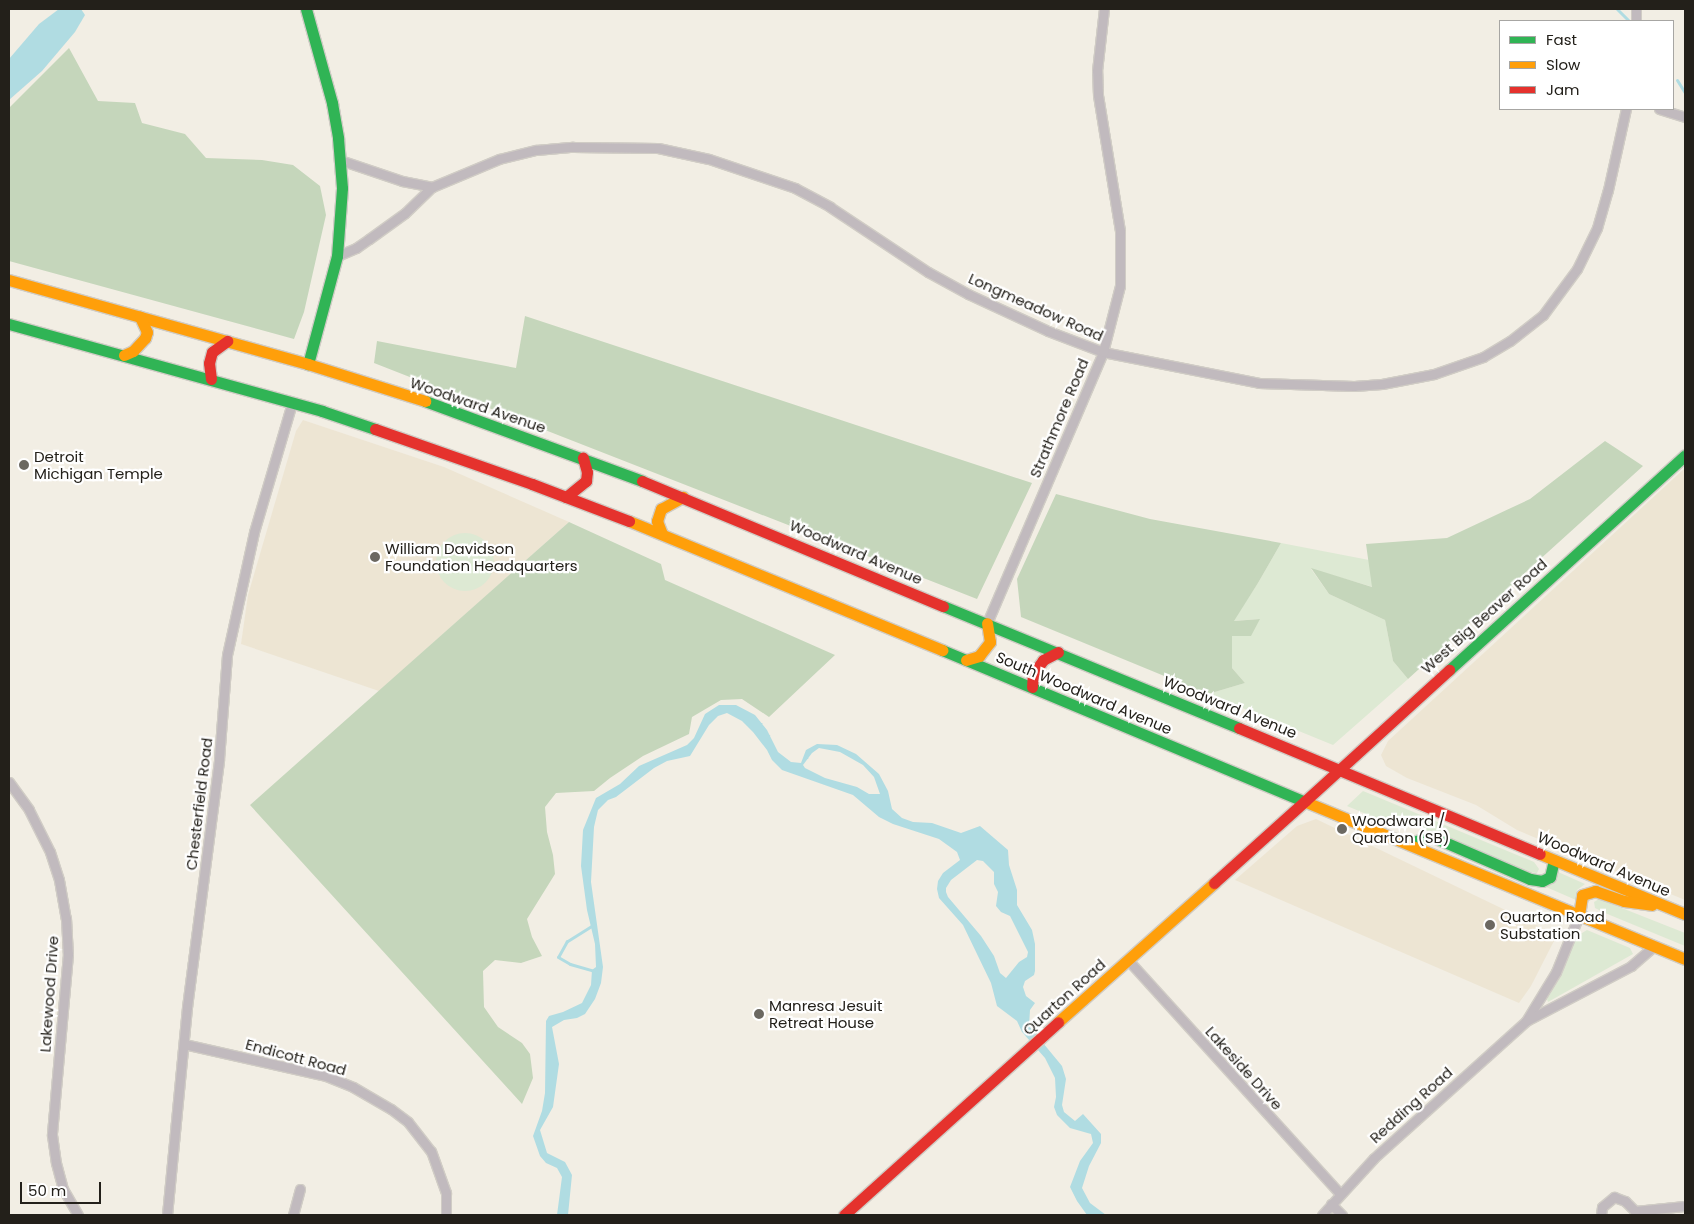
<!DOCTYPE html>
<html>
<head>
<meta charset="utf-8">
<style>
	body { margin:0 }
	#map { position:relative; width:1694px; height:1224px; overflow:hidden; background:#f2eee4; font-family:Poppins,sans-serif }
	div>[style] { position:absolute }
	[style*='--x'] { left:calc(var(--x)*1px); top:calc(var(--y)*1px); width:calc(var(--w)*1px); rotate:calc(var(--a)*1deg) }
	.built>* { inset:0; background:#ede5d3 }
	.green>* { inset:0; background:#dde9d3 }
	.round { border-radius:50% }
	.forest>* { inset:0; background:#c5d6bb }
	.water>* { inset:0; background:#b0dce2 }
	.stream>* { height:3px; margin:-1.5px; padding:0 1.5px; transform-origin:1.5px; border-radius:1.5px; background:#b0dce2 }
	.roads { filter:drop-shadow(1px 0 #d0ccc5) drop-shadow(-1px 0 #d0ccc5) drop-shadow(0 1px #d0ccc5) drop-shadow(0 -1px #d0ccc5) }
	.street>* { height:9px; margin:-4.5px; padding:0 4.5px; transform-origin:4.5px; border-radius:4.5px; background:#c1babe }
	.fast>* { height:11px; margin:-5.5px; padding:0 5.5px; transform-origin:5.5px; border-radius:5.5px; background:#30b455 }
	.slow>* { height:11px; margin:-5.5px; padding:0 5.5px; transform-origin:5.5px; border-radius:5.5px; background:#ff9f0a }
	.jam>* { height:11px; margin:-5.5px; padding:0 5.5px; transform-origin:5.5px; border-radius:5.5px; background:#e5322d }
	.dots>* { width:14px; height:14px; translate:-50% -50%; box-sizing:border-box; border:2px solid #fff; border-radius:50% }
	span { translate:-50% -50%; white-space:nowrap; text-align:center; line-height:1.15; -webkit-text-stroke:4.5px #fff; paint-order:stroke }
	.street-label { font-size:15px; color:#23201a }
	.poi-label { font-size:15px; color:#23201a }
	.left { translate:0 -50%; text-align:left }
	.frame { position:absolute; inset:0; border:10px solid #23201a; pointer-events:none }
	.legend { position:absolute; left:1499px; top:20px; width:175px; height:90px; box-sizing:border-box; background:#fff; border:1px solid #a7a6a3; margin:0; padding:6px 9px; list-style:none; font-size:15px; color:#23201a }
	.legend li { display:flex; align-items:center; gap:10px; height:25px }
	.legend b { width:25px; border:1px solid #a7a6a3 }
	.scale { position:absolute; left:20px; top:1182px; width:81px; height:22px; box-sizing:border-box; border:2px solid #23201a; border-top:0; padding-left:6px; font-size:15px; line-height:18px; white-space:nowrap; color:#23201a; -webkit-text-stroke:4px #fff; paint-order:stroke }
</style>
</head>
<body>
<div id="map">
	<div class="built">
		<div style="clip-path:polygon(303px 420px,444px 467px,569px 522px,379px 691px,241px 644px,248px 595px,296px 431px)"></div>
		<div style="clip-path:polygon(1685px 468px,1685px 900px,1517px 830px,1476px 805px,1407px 778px,1386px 766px,1381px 755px,1388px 741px)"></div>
		<div style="clip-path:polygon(1316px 819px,1557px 935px,1531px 986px,1519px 1003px,1235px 880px,1297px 826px)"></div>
	</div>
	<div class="green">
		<div class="round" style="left:436px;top:533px;width:58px;height:58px"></div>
		<div style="clip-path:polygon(1281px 543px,1369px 560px,1373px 587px,1311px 569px,1329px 594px,1385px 620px,1393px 661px,1408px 679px,1333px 745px,1208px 694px,1245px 683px,1232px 668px,1232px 635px,1259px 619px,1233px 621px,1258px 583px)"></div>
		<div style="clip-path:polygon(1363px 791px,1534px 862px,1539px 869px,1537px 873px,1528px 872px,1411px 824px,1383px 821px,1347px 806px)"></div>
		<div style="clip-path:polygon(1558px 872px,1585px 884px,1577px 890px,1576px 900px,1546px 887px)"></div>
		<div style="clip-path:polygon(1599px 899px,1685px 933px,1685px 946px,1605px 913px,1595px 908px,1594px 902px)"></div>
		<div style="clip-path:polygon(1587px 930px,1630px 948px,1633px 954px,1548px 1002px,1547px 999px,1561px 976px,1577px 936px)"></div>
	</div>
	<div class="forest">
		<div style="clip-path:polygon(69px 48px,98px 101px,135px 103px,142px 123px,185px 134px,206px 158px,262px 160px,293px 165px,320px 186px,326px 215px,304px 312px,294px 339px,9px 261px,9px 108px)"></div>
		<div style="clip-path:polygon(525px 316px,1032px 483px,977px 599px,374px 363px,377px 341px,516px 368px)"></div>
		<div style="clip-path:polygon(1605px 441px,1643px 466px,1408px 679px,1393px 661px,1385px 620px,1329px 594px,1311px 568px,1372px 587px,1366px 544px,1447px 538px,1530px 499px)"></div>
		<div style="clip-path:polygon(1056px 494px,1150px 519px,1281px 543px,1258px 583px,1234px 621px,1260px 619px,1251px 636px,1232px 636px,1232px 668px,1245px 683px,1208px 694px,1021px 617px,1017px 579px)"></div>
		<div style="clip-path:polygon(569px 522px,661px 564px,665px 580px,835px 655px,769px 717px,742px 699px,721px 700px,692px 717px,689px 734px,643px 756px,610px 778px,594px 791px,556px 793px,545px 807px,547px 832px,553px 855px,555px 874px,527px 919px,532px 937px,542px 956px,521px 963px,495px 960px,483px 971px,484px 1007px,498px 1027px,522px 1043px,530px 1054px,533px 1078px,522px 1104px,250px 805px)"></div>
	</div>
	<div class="water">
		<div style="clip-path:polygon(59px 9px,81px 9px,85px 15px,75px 32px,42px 71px,9px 100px,9px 59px,39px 24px)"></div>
		<div style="clip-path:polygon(evenodd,719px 705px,736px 705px,755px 715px,767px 730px,778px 752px,791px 762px,801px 763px,806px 750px,817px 744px,837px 745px,856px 754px,879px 774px,888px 791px,892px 809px,902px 818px,913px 822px,932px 823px,961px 833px,980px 826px,1008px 850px,1009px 865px,1017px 890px,1017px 905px,1032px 930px,1035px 944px,1035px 971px,1034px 975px,1025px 981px,1023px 987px,1026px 996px,1035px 1003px,1030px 1010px,1029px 1026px,1062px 1066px,1066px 1079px,1062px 1105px,1064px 1112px,1075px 1121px,1083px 1114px,1101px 1134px,1101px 1143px,1089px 1166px,1082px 1188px,1090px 1203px,1106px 1215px,1087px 1215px,1077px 1201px,1070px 1187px,1080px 1161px,1093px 1143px,1091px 1134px,1070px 1128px,1057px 1115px,1054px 1107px,1056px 1097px,1055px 1078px,1045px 1058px,1022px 1032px,1017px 1021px,997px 1006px,991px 983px,963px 925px,939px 898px,937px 889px,938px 881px,943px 873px,960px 860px,957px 852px,939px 839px,893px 824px,879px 817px,853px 795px,782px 770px,772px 760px,767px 750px,753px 732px,742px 721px,727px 713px,718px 716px,709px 725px,690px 756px,667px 761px,654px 768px,616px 797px,608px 800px,598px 810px,594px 827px,591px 882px,603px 967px,601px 983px,595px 999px,585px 1014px,577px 1018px,564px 1020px,552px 1027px,559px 1064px,553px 1107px,540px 1130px,547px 1153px,565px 1162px,572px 1175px,568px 1215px,557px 1215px,562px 1177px,557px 1168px,546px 1163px,540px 1156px,533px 1136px,542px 1111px,545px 1093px,546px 1021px,549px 1016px,563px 1012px,582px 1003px,591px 985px,592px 970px,596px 967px,595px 944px,587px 910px,581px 866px,583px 830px,596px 798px,620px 784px,639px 766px,687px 745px,694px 738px,705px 714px,719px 705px,819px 748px,840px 752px,863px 765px,874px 777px,880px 794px,869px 794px,857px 787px,825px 778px,805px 768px,803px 765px,812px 753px,819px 748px,719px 705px,977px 860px,983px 861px,994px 872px,994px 884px,998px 892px,996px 906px,1001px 912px,1010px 916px,1028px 952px,1027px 957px,1019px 962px,1006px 978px,1000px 973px,994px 956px,981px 936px,948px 897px,946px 892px,946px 888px,951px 880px,977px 860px)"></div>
	</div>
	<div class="stream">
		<div style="--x:1617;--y:9;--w:16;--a:45"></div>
		<div style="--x:1677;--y:80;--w:15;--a:58"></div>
		<div style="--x:593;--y:925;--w:31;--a:148"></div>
		<div style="--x:567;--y:941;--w:18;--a:119"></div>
		<div style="--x:558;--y:957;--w:14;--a:30"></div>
		<div style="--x:570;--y:964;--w:25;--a:16"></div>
	</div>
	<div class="roads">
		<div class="street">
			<div style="--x:1636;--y:21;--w:12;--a:-90"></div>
			<div style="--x:1659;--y:109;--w:27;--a:17"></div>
			<div style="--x:340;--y:160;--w:65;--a:18.7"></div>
			<div style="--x:402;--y:181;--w:31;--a:11"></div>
			<div style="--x:337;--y:256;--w:21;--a:-23"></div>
			<div style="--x:356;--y:248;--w:16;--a:-35"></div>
			<div style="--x:369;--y:239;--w:44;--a:-35.8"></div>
			<div style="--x:405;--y:213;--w:37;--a:-44"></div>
			<div style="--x:432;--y:187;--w:73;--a:-22.7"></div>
			<div style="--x:499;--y:159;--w:38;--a:-14"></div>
			<div style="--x:536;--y:150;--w:37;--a:-5"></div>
			<div style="--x:573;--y:147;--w:85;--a:0.7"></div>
			<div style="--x:658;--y:148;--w:52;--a:12.2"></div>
			<div style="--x:709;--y:159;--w:91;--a:18.6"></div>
			<div style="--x:795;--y:188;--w:40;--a:28"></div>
			<div style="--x:830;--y:207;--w:118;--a:33.6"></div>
			<div style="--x:928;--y:272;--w:46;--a:28.8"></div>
			<div style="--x:968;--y:294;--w:88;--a:24.8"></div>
			<div style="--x:1048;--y:331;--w:59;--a:20.9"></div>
			<div style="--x:1103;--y:352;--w:159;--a:11.2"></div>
			<div style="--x:1259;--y:383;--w:95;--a:1.8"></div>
			<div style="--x:1354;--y:386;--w:28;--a:-4"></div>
			<div style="--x:1382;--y:384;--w:53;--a:-10.9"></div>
			<div style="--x:1434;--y:374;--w:52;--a:-19.1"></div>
			<div style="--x:1483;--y:357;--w:31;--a:-31"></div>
			<div style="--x:1510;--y:341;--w:42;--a:-38.2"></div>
			<div style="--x:1543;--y:315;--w:57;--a:-53.5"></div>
			<div style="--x:1577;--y:269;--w:46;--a:-64"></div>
			<div style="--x:1597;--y:228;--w:40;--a:-74"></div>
			<div style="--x:1608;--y:190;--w:83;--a:-77.5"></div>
			<div style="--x:987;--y:623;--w:295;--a:-66.8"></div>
			<div style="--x:1103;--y:352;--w:68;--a:-75.6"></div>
			<div style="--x:1120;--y:286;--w:55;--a:-90"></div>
			<div style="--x:1120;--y:231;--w:138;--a:-99.2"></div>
			<div style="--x:1098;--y:95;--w:24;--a:-92"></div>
			<div style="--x:1097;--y:71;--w:62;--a:-83.6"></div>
			<div style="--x:9;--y:782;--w:34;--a:54"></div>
			<div style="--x:29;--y:810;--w:47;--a:63.4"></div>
			<div style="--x:50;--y:852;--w:29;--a:72"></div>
			<div style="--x:59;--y:880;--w:39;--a:80"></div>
			<div style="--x:66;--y:918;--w:36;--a:87"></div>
			<div style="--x:68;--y:954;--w:182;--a:95.1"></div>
			<div style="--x:52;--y:1135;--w:28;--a:82"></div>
			<div style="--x:56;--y:1163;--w:27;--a:75"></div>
			<div style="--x:63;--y:1189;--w:30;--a:60"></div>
			<div style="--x:1128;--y:960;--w:316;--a:47.8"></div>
			<div style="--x:1526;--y:1021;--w:57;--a:-58.5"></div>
			<div style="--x:1556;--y:972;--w:61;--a:-68"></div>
			<div style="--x:184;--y:1044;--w:146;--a:12.7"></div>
			<div style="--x:326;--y:1076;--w:29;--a:22"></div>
			<div style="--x:353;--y:1087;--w:44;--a:30.1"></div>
			<div style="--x:391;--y:1109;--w:21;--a:37"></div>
			<div style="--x:408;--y:1122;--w:37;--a:52"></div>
			<div style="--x:431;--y:1151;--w:45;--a:70.3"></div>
			<div style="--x:446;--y:1193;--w:22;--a:90"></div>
			<div style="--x:1331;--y:1204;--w:16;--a:45"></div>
			<div style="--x:1635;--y:1211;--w:50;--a:-5.7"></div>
			<div style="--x:167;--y:1215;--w:209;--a:-84.5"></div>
			<div style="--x:187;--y:1007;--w:250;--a:-82.6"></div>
			<div style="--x:219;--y:759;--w:104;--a:-85.6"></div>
			<div style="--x:227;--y:655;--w:126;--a:-77.6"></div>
			<div style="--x:254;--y:532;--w:134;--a:-73.6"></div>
			<div style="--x:293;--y:1215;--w:27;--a:-75"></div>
			<div style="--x:1322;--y:1215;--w:77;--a:-47.6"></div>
			<div style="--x:1374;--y:1158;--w:205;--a:-42"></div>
			<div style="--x:1526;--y:1021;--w:119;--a:-27.6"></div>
			<div style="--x:1631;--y:966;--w:30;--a:-41"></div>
			<div style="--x:1601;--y:1215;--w:8;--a:-83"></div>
			<div style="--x:1602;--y:1207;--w:16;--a:-40"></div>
			<div style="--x:1614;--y:1197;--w:12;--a:20"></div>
			<div style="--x:1625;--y:1201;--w:14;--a:45"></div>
		</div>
		<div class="fast">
			<div style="--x:306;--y:9;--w:98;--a:74.5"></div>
			<div style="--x:332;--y:103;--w:36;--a:80"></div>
			<div style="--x:338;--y:138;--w:50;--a:85.4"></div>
			<div style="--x:342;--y:188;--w:68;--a:94.2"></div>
			<div style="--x:337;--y:256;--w:112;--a:105"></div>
			<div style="--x:9;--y:324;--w:325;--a:15.5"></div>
			<div style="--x:322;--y:411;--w:56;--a:18.8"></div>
			<div style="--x:425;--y:401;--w:231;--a:20.2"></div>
			<div style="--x:943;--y:606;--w:320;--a:22.4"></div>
			<div style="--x:942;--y:650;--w:394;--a:22.7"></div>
			<div style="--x:1449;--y:670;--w:319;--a:-42.3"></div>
			<div style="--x:1407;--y:843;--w:27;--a:-13"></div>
			<div style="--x:1433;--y:837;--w:106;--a:23.4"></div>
			<div style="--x:1530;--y:879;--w:12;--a:9"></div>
			<div style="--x:1542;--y:881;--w:9;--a:-27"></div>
			<div style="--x:1550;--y:877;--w:17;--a:-77"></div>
		</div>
		<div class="slow">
			<div style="--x:9;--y:280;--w:311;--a:15.7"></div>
			<div style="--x:308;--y:364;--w:123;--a:17.5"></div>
			<div style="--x:124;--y:355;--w:10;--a:-24"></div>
			<div style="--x:133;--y:351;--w:18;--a:-47"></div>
			<div style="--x:145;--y:338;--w:6;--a:-72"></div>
			<div style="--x:147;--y:332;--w:17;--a:-115"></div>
			<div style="--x:629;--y:521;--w:339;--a:22.4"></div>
			<div style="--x:662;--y:534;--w:14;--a:-111"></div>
			<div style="--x:657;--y:521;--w:13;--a:-72"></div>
			<div style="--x:661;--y:509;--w:25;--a:-29"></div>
			<div style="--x:966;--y:660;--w:14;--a:-17"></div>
			<div style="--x:979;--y:656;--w:18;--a:-52"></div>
			<div style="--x:990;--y:642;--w:19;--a:-99"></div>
			<div style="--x:1306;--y:802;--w:410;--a:22.5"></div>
			<div style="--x:1540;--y:854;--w:157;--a:22.5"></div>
			<div style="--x:1579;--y:915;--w:20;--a:-81"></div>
			<div style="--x:1582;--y:895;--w:14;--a:-17"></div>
			<div style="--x:1595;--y:891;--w:31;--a:19"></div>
			<div style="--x:1624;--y:901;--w:28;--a:8"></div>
			<div style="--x:1058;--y:1022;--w:209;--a:-41.7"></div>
		</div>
		<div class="jam">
			<div style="--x:211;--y:379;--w:16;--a:-97"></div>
			<div style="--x:209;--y:363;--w:11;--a:-75"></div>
			<div style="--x:212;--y:352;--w:19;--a:-36"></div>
			<div style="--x:375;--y:429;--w:166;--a:19.3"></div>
			<div style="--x:532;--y:484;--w:104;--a:20.9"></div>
			<div style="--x:642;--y:481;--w:326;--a:22.6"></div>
			<div style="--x:566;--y:497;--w:26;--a:-39"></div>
			<div style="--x:586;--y:481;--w:9;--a:-84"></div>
			<div style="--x:587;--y:472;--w:15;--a:-106"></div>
			<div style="--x:1032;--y:687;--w:13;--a:-86"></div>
			<div style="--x:1033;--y:674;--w:17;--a:-54"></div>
			<div style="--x:1043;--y:660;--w:17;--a:-28"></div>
			<div style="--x:1239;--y:728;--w:326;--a:22.7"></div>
			<div style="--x:1305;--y:801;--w:195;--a:-42.3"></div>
			<div style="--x:1214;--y:883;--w:122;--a:-42"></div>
			<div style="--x:844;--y:1215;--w:288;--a:-42"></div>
		</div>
	</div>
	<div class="dots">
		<div style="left:24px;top:465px;background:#6b6861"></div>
		<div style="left:375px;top:557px;background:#6b6861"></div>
		<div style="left:1342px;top:829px;background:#6b6861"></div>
		<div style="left:1490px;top:925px;background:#6b6861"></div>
		<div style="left:759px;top:1014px;background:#6b6861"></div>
	</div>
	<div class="street-label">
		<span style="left:1036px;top:307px;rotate:24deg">Longmeadow Road</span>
		<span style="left:478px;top:405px;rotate:19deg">Woodward Avenue</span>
		<span style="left:1059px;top:418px;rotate:-67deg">Strathmore Road</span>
		<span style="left:856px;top:552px;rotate:23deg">Woodward Avenue</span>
		<span style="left:1484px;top:616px;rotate:-42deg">West Big Beaver Road</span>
		<span style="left:1084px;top:693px;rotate:23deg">South Woodward Avenue</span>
		<span style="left:1230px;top:707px;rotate:22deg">Woodward Avenue</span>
		<span style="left:199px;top:804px;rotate:-83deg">Chesterfield Road</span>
		<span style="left:1604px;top:864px;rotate:23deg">Woodward Avenue</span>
		<span style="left:49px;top:994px;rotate:-86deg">Lakewood Drive</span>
		<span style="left:1064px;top:997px;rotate:-42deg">Quarton Road</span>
		<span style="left:296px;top:1057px;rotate:15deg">Endicott Road</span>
		<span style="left:1244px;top:1068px;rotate:48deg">Lakeside Drive</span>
		<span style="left:1411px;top:1105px;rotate:-42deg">Redding Road</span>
	</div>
	<div class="poi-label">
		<span class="left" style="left:34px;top:465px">Detroit<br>Michigan Temple</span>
		<span class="left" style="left:385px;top:557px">William Davidson<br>Foundation Headquarters</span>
		<span class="left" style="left:1352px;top:829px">Woodward /<br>Quarton (SB)</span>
		<span class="left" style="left:1500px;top:925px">Quarton Road<br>Substation</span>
		<span class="left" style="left:769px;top:1014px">Manresa Jesuit<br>Retreat House</span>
	</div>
	<div class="frame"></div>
	<ul class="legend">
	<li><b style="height:6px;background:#30b455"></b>Fast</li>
	<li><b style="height:6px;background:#ff9f0a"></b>Slow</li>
	<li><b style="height:6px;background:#e5322d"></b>Jam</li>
	</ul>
	<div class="scale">50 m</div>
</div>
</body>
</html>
